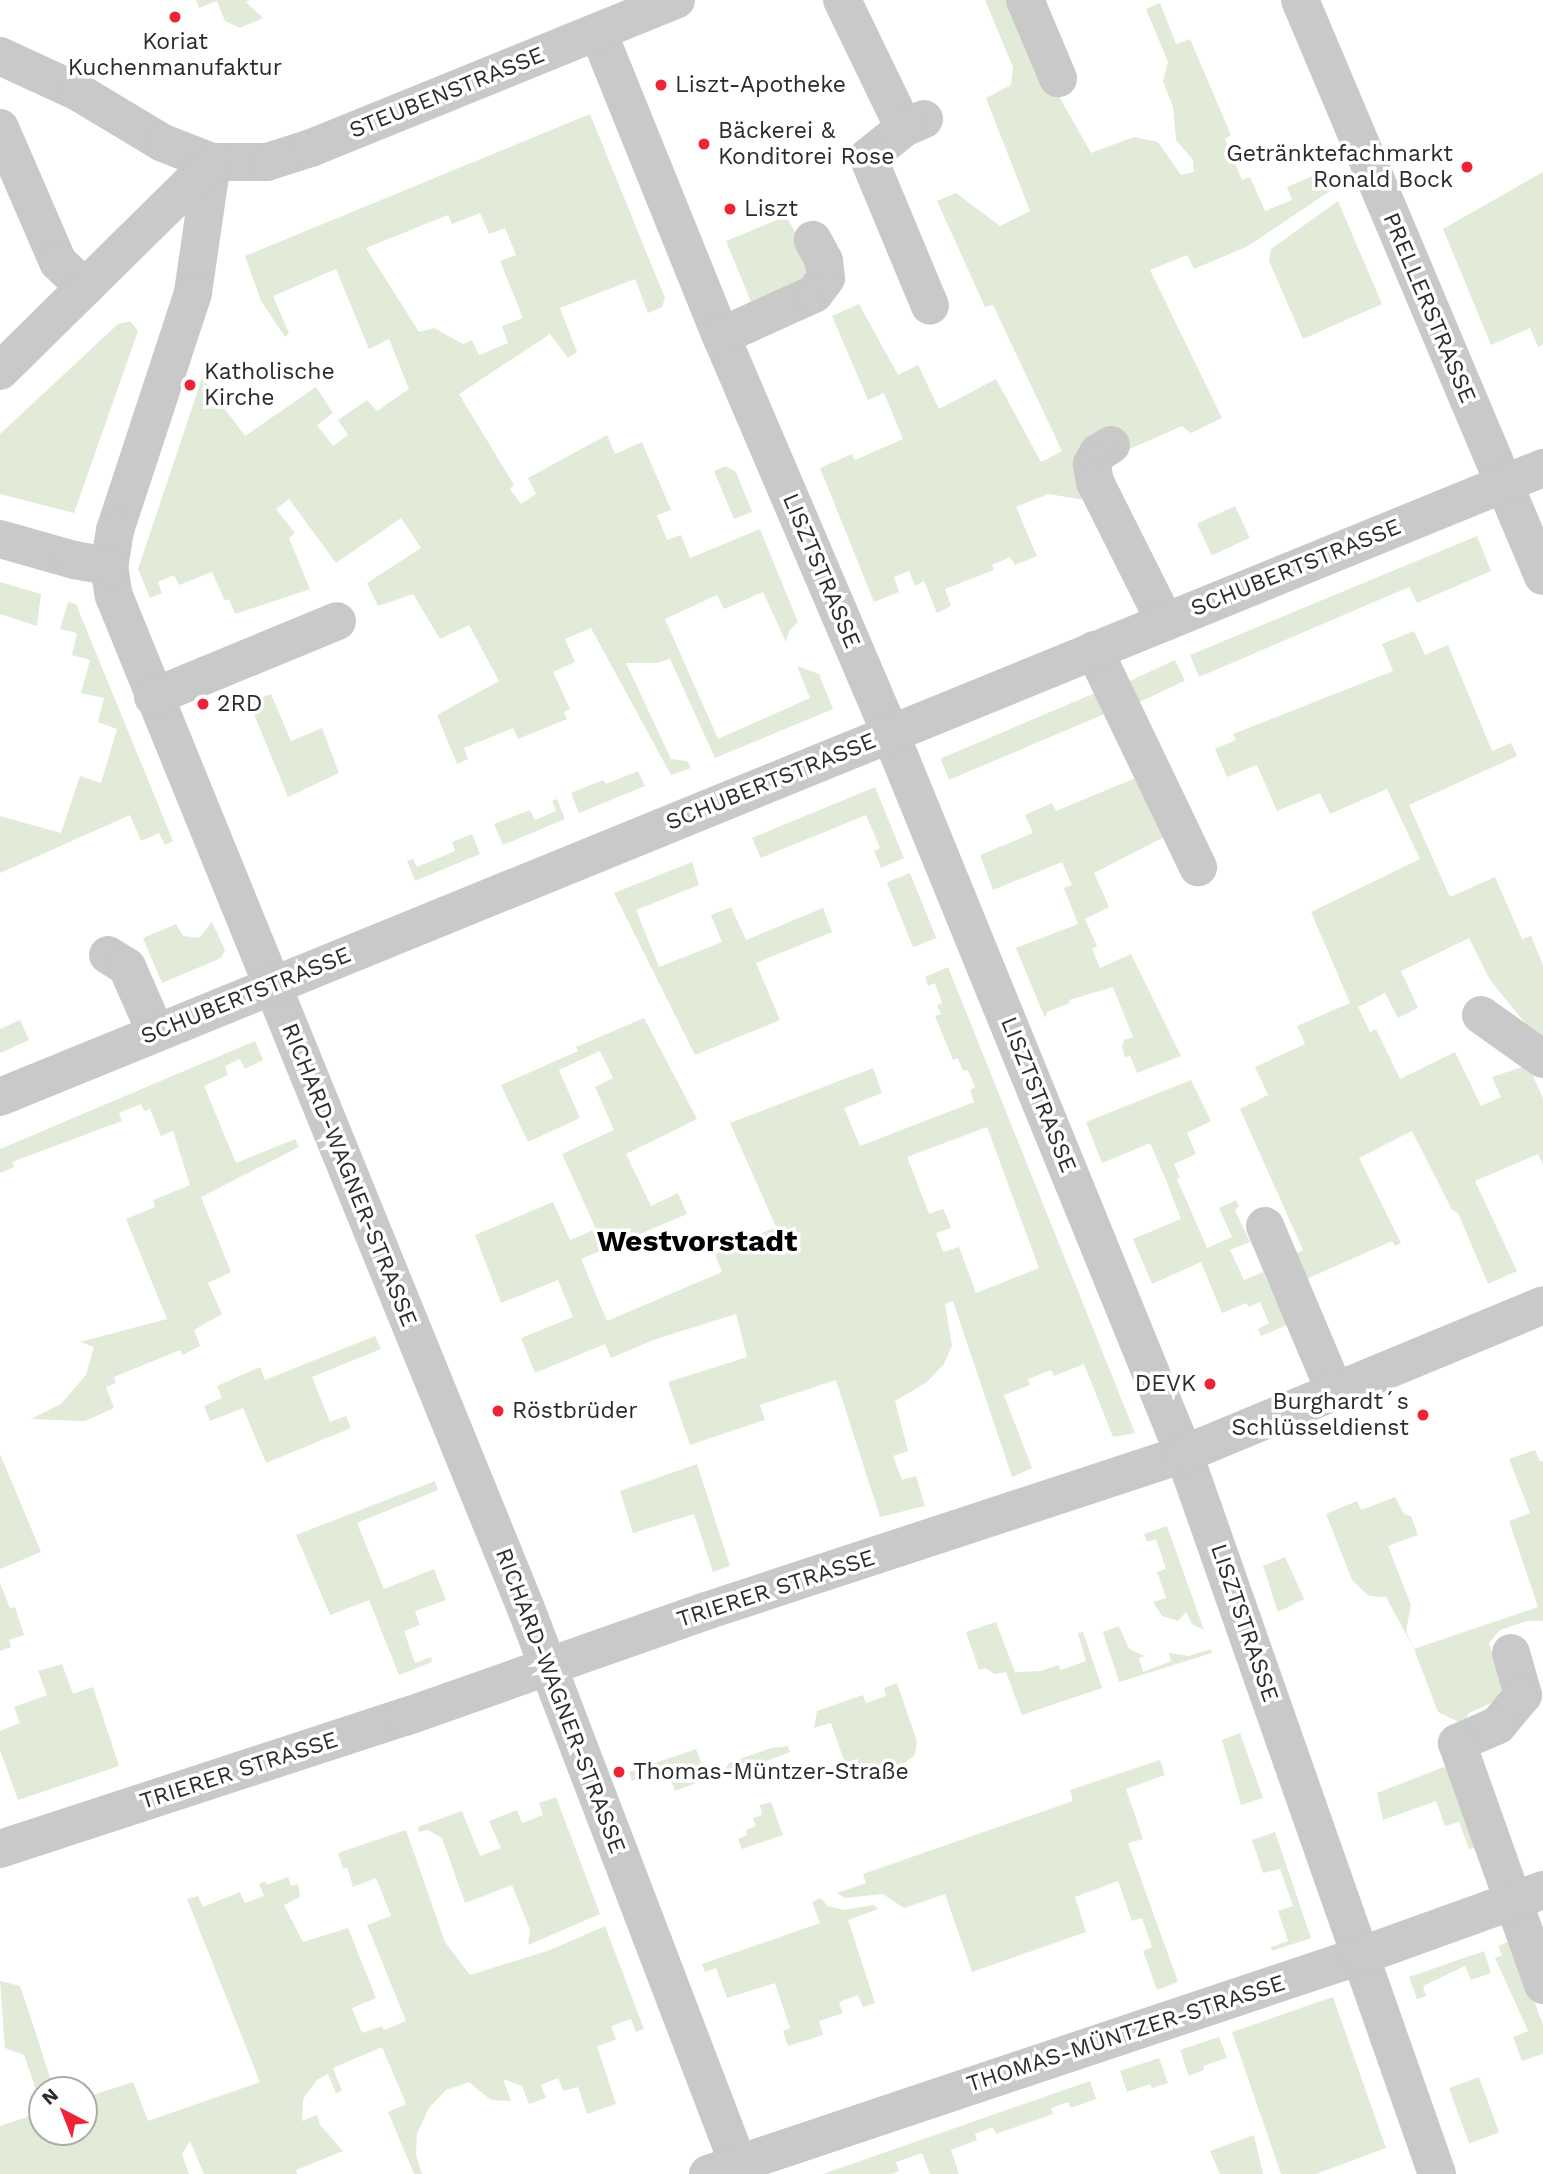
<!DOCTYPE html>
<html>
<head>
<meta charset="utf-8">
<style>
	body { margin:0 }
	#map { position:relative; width:1543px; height:2174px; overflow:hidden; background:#fff; font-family:"Work Sans",sans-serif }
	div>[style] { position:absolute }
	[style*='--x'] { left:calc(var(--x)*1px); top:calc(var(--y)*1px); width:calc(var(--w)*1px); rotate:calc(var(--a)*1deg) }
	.green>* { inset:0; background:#e2ead8; transform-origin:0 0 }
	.minor>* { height:38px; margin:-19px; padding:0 19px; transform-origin:19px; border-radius:19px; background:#c9c9c9 }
	.dots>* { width:19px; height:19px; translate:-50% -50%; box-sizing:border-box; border:4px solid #fff; border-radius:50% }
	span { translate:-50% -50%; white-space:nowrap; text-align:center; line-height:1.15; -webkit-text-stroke:7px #fff; paint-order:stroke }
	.poi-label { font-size:23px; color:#2c2c2c }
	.left { translate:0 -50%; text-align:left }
	.right { translate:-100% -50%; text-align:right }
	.street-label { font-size:23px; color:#2c2c2c }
	.district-label { font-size:30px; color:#000; font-weight:700 }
	.north { position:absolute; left:28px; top:2076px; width:70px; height:70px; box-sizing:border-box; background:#fff; border:2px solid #ababab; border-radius:50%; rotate:318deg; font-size:19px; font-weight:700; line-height:28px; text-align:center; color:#2c2c2c }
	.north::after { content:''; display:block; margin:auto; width:24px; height:32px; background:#ec2435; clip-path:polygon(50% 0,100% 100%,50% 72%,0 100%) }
</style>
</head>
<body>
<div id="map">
	<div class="green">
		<div style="clip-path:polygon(196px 0,250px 0,246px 2px,263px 18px,240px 28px,225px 21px,217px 1px,199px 8px)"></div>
		<div style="clip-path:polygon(985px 0,1012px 0,1051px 82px,1091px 153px,1134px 137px,1158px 142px,1181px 175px,1194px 172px,1193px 160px,1176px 140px,1173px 107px,1163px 81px,1168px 62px,1146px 9px,1160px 3px,1176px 44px,1190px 39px,1231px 135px,1225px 139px,1242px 180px,1250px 177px,1265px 211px,1292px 200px,1287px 187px,1327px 170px,1333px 189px,1248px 246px,1194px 269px,1187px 255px,1150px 270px,1222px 418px,1191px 433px,1182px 426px,1116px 455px,1091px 501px,1048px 494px,1016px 507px,1037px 556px,1015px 565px,1010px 557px,992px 565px,994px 570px,945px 589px,951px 606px,937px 613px,924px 581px,915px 586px,909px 571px,894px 577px,899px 592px,874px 602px,820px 468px,852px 454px,855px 460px,903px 439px,884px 393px,868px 400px,832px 316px,859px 304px,898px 375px,918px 365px,939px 409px,996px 379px,1041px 462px,1062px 451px,993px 305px,985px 307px,937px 201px,956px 193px,1000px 226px,1030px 211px,986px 98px,1011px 85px,1013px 67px)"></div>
		<div style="clip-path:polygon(evenodd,590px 114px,665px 298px,662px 307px,648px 313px,635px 279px,560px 308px,577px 352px,568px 358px,550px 334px,459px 394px,514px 485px,510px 489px,521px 504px,536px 494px,528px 478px,607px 435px,615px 454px,642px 442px,671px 510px,657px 515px,667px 540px,681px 535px,690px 558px,760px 529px,798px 622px,789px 631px,786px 642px,763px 592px,724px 609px,717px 595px,665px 619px,718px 739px,810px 698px,797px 666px,819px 674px,833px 709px,715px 758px,670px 659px,657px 663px,626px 663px,671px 759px,687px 761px,691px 768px,671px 775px,591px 628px,565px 639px,575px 662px,553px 672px,570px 709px,564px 712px,567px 719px,518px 739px,513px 728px,464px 748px,468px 759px,457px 764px,437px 715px,499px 681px,469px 625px,440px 639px,413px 594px,378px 606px,367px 583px,421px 548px,401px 518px,336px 563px,289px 499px,276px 509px,295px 533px,289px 538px,310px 589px,235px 614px,229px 599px,225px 601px,212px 572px,179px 585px,174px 575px,158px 582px,162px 593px,150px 598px,138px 569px,202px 378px,245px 436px,316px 387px,333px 413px,317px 425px,333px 446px,348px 435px,338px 420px,367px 400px,377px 411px,409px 389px,389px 339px,369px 349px,336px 269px,273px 296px,289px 333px,285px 337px,261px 301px,245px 256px,590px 114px,480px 213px,489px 234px,505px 228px,516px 255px,500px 261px,523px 318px,502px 326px,508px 343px,479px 355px,472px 340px,463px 344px,434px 328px,419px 332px,366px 248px,448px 215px,452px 224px,480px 213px)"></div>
		<div style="clip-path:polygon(1543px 172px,1543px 345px,1538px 347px,1530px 328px,1491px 345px,1443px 229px)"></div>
		<div style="clip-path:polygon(1338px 201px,1382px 304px,1303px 339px,1269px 261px,1271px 249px)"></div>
		<div style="clip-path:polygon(786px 216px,811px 261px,812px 275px,754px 309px,726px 241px)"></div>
		<div style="clip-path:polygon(130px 321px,138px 331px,74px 513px,0 494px,0 434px,118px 324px)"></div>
		<div style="clip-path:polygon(726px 466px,736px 472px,752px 512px,734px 519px,714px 471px)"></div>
		<div style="left:1235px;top:506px;width:35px;height:42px;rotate:65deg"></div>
		<div style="clip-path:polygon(1477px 536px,1491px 571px,1417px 603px,1409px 587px,1199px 677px,1190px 655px)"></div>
		<div style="clip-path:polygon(0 582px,41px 594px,37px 626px,0 614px)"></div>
		<div style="clip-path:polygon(68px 602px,76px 604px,173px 841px,165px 845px,159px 833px,141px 841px,130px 815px,0 873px,0 816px,61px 833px,80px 776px,101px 783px,117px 729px,98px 722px,104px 698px,81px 693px,90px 660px,72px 655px,77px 633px,60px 629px)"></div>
		<div style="clip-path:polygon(1414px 631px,1425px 655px,1448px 645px,1492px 751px,1511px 743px,1517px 756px,1409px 805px,1450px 897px,1495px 877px,1522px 939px,1531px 936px,1543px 965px,1543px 1045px,1490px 980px,1469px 938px,1401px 971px,1418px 1008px,1398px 1018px,1385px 993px,1358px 1007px,1370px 1032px,1376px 1029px,1400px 1079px,1455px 1052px,1481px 1106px,1501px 1097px,1492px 1077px,1528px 1065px,1543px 1098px,1543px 1165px,1538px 1154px,1475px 1181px,1517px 1271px,1488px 1284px,1458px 1213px,1452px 1210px,1412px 1131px,1359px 1158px,1401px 1243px,1395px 1246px,1392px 1241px,1302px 1281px,1290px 1257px,1303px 1250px,1240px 1109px,1268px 1095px,1255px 1067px,1305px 1044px,1297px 1026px,1350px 1003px,1311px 912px,1420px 859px,1387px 789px,1330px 814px,1320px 793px,1277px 811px,1257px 765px,1227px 777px,1215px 749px,1236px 740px,1233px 734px,1393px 671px,1382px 644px)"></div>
		<div style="left:1175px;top:660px;width:23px;height:51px;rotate:65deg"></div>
		<div style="left:1095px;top:693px;width:23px;height:168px;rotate:67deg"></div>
		<div style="clip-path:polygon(271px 694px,291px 741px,322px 728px,339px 773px,288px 797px,249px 702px)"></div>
		<div style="clip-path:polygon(638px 771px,645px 786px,579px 813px,571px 793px,603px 780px,606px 784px)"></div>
		<div style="clip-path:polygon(1138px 777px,1164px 837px,1094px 873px,1109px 907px,1085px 919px,1097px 946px,1092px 949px,1100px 968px,1131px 954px,1181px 1056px,1137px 1073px,1130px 1056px,1125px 1057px,1122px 1047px,1124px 1040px,1133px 1037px,1113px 987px,1069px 1000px,1070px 1003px,1047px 1012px,1045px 1018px,1016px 948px,1078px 924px,1064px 888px,1072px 885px,1062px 862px,993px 890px,980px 855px,1033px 833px,1025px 815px,1052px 803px,1056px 811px)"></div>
		<div style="clip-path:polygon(875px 787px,904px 858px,881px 868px,874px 851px,880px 848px,866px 815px,761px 858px,752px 838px)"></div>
		<div style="clip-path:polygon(557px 799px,565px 819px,503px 845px,494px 824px,530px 810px,535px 820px,556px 811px,552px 801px)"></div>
		<div style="clip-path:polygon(472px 834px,480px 854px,415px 881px,407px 861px,413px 859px,417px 867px,455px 851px,452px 842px)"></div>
		<div style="clip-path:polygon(692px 862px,699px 885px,636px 910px,659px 967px,722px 942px,711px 915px,731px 907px,746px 940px,823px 908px,832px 932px,756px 963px,780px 1020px,695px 1055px,614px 893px)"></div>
		<div style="left:910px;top:873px;width:70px;height:25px;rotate:68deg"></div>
		<div style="clip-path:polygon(212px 922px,225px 950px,221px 958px,162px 983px,143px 938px,176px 924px,183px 936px,199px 938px)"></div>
		<div style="clip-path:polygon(evenodd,948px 967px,1135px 1433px,1113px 1437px,1084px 1364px,1054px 1376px,1051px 1370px,1028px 1379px,1030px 1385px,1004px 1395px,1032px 1468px,1012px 1477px,953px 1301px,945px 1304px,952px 1346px,944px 1364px,927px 1382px,895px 1401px,908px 1451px,893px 1456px,902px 1480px,916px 1476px,925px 1506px,880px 1517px,836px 1380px,760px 1405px,765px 1420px,690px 1445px,668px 1382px,747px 1357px,736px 1314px,656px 1339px,611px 1358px,605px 1344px,535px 1373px,521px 1338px,573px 1317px,558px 1280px,501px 1303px,475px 1235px,553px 1202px,570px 1240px,596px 1229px,562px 1154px,614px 1130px,595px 1087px,613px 1078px,600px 1051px,559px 1070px,580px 1118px,528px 1142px,501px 1085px,578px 1051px,576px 1047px,644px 1018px,697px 1119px,626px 1154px,651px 1206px,678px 1193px,687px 1214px,581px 1259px,607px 1321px,722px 1272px,715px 1254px,776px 1227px,730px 1123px,873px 1068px,882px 1093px,844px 1108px,860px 1146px,974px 1102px,970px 1090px,975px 1087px,968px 1070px,963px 1071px,958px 1058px,953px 1060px,935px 1016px,941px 1014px,937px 1005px,942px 1003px,935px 983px,928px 986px,925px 977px,948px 967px,987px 1127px,1039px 1268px,976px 1293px,959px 1247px,943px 1252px,936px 1233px,951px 1228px,946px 1215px,943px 1209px,929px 1214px,907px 1157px,987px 1127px)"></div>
		<div style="clip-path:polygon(20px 1020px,29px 1040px,0 1053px,0 1029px)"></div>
		<div style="clip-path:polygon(255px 1041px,263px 1060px,245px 1069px,240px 1059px,225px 1066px,228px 1075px,204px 1086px,236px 1163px,295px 1139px,299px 1147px,201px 1197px,231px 1272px,208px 1283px,222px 1314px,194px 1330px,200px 1346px,183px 1355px,180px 1350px,114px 1377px,116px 1383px,106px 1387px,114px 1408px,85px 1421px,31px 1419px,61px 1404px,86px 1375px,94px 1347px,80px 1342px,167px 1319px,126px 1219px,155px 1207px,153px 1200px,190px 1185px,173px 1131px,161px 1136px,150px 1109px,144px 1111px,141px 1104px,119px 1113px,122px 1121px,12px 1162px,14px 1167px,0 1173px,0 1149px)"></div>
		<div style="clip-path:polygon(1191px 1080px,1211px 1121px,1187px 1133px,1196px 1154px,1174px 1164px,1180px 1178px,1177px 1179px,1207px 1248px,1232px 1237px,1219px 1208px,1236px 1200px,1239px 1206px,1235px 1210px,1250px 1242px,1230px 1250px,1244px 1280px,1263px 1272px,1287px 1325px,1261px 1336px,1258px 1329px,1269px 1323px,1260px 1302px,1249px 1307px,1246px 1303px,1222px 1313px,1201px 1262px,1152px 1284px,1133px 1239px,1181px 1219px,1166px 1180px,1150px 1143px,1102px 1163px,1086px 1122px)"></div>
		<div style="clip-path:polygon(375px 1336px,381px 1349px,312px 1377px,330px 1422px,346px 1416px,351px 1428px,266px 1463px,243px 1408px,210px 1421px,204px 1406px,222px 1398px,217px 1386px,260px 1367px,265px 1380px)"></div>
		<div style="clip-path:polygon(1535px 1450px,1540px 1461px,1543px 1461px,1543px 1621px,1527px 1621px,1500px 1630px,1489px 1643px,1501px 1684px,1502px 1698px,1469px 1713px,1463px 1724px,1438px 1712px,1414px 1649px,1386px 1597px,1369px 1596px,1352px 1580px,1326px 1514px,1357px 1501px,1361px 1510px,1395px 1497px,1404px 1514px,1411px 1516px,1418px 1535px,1388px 1546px,1411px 1605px,1406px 1631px,1414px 1649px,1538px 1607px,1509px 1521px,1530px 1513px,1509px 1459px)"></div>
		<div style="clip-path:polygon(0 1454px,41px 1552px,0 1569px)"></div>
		<div style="clip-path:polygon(697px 1464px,730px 1566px,713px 1572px,694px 1514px,633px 1533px,620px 1491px)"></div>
		<div style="clip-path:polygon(435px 1481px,438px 1490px,357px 1523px,384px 1589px,434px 1569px,446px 1600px,415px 1611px,420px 1625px,404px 1631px,415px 1663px,431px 1657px,432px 1662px,399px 1675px,369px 1600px,330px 1615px,296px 1535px)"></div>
		<div style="clip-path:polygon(1167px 1526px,1204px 1630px,1192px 1624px,1186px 1612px,1178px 1621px,1162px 1616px,1153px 1602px,1166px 1598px,1157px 1572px,1166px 1569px,1156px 1539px,1147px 1542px,1144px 1534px)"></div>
		<div style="clip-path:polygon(1285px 1557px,1304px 1599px,1278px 1612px,1263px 1566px)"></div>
		<div style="clip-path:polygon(0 1583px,10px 1608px,15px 1607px,24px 1635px,9px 1640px,11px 1647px,0 1651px)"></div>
		<div style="clip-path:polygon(996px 1622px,1015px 1672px,1041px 1671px,1058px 1665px,1061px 1670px,1086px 1661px,1078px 1633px,1083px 1632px,1102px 1688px,1022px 1715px,1006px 1672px,995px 1674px,985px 1668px,979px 1670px,966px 1632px)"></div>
		<div style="clip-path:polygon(1119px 1626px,1129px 1649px,1145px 1656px,1139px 1658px,1143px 1672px,1171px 1661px,1169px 1653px,1188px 1656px,1211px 1649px,1212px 1653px,1119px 1682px,1103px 1632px)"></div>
		<div style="clip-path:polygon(62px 1664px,73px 1694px,93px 1687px,119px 1766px,18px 1800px,0 1750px,0 1731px,20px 1723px,14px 1707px,47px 1695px,38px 1671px)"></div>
		<div style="clip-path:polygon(897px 1683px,917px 1741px,915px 1755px,906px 1762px,851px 1781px,831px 1723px,814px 1728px,817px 1711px,863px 1695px,866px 1703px,886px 1696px,884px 1688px)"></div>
		<div style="clip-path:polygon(1240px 1733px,1263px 1798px,1241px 1805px,1222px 1740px)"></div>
		<div style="clip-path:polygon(788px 1746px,790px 1752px,727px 1776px,725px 1772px,722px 1774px,729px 1763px,771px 1748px)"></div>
		<div style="clip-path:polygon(696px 1749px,707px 1779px,675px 1791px,666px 1768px,632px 1781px,629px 1772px)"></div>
		<div style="clip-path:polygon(1160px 1760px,1165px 1775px,1126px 1789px,1143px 1839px,1128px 1843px,1178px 1982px,1157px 1990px,1143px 1951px,1152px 1947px,1142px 1918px,1132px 1921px,1118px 1881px,1075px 1897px,1086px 1932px,972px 1972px,945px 1894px,904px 1908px,883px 1894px,845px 1898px,837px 1893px,866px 1883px,863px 1874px,1073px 1801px,1070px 1790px)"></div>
		<div style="clip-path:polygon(1457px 1762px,1483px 1845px,1469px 1849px,1459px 1822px,1445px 1826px,1436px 1801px,1383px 1820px,1377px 1793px)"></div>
		<div style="clip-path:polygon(556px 1797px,600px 1914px,528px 1945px,530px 1930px,512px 1885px,465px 1903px,442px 1838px,428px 1830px,419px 1832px,418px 1827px,462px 1811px,480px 1856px,501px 1848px,489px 1821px,517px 1810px,522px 1823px,543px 1815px,539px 1803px)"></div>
		<div style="clip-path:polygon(771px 1802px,783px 1835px,742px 1849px,738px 1839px,747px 1835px,746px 1830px,756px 1826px,753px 1818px,762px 1815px,760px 1805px)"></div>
		<div style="clip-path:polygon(406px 1830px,445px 1942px,470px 1975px,550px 1950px,605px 1926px,644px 2029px,636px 2032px,631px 2019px,611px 2026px,616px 2040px,597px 2046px,616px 2104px,587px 2114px,578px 2087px,563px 2091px,558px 2078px,541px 2085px,546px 2098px,529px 2104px,522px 2086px,503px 2079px,511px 2101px,491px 2100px,469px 2082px,446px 2090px,429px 2108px,417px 2133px,416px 2155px,422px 2174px,414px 2174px,388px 2112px,406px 2104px,382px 2047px,333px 2068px,342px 2091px,336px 2093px,328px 2074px,317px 2080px,303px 2099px,302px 2121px,317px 2115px,320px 2125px,343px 2151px,296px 2170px,297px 2174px,204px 2174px,190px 2141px,182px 2154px,189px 2174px,0 2174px,0 2126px,42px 2112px,42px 2132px,84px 2132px,84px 2098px,133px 2082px,148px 2121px,260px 2082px,187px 1899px,198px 1896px,203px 1907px,240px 1892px,245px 1903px,264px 1896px,259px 1884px,265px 1881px,267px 1885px,288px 1877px,291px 1886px,298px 1884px,300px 1897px,284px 1905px,303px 1942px,348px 1928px,376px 1998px,352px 2008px,362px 2033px,382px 2026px,384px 2030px,406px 2021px,367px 1925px,391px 1916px,376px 1878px,353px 1887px,347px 1867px,343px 1869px,338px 1853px)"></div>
		<div style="clip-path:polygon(1275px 1832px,1311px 1938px,1272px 1951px,1271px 1947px,1288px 1941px,1278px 1911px,1293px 1906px,1280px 1869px,1263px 1873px,1252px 1840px)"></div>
		<div style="clip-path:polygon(821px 1898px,827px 1906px,844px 1910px,874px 1905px,878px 1909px,848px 1920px,875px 2003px,863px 2007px,858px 1995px,839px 2002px,843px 2013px,819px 2021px,823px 2035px,788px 2046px,783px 2031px,790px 2028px,775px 1983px,727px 1998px,716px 1968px,705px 1972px,702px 1964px,820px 1923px,812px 1902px)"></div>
		<div style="clip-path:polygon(1512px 1940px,1543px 2025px,1543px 2054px,1522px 2061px,1513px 2037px,1528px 2031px,1495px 1958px,1502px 1955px,1498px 1946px)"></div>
		<div style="clip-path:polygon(1484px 1951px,1491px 1973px,1471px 1980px,1465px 1966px,1423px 1986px,1426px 1996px,1417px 1999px,1409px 1977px)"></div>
		<div style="clip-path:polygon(0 1981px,20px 1986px,37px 2037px,54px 2090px,42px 2090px,42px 2107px,24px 2055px,5px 2048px)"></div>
		<div style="clip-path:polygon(1333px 1997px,1386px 2148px,1316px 2174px,1281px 2174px,1232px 2032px)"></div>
		<div style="clip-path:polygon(1219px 2037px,1227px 2058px,1203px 2066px,1204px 2070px,1189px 2076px,1180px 2050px)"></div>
		<div style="clip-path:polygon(1159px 2058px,1168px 2083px,1152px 2088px,1150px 2084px,1127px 2092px,1120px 2071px)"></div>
		<div style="left:1479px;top:2077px;width:59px;height:32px;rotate:70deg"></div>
		<div style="clip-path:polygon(1090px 2081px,1096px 2099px,1071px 2108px,1068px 2102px,1051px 2108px,1053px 2114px,996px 2134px,993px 2127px,975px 2134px,977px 2140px,951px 2150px,959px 2174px,930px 2174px,922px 2153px,896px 2162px,899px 2171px,891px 2174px,823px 2174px)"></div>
		<div style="clip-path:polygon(1254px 2135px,1263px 2174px,1220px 2174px,1210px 2151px)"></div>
	</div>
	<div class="minor">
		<div style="--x:842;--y:0;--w:142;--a:64.2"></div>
		<div style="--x:904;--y:128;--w:22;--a:-24"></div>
		<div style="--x:1025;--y:0;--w:85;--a:67.1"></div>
		<div style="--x:1300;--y:0;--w:625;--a:67.13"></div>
		<div style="--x:598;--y:32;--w:328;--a:68"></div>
		<div style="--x:721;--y:336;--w:431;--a:66.9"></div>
		<div style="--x:890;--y:733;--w:779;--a:67.82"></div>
		<div style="--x:1184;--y:1454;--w:763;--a:70.64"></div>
		<div style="--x:0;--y:56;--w:86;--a:24.8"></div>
		<div style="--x:78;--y:92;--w:99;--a:31"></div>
		<div style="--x:163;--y:143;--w:53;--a:21.2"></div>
		<div style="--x:212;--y:162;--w:55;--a:0"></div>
		<div style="--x:267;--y:162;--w:46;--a:-17.7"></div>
		<div style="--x:311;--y:148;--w:394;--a:-22.1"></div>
		<div style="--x:0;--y:128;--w:146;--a:66.6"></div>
		<div style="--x:58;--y:262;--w:37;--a:44"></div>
		<div style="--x:904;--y:128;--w:46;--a:141.1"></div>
		<div style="--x:868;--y:157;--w:161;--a:67.4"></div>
		<div style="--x:212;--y:162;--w:132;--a:98.3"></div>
		<div style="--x:193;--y:293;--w:250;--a:108.2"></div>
		<div style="--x:115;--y:530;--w:36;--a:99"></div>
		<div style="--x:109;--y:566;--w:30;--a:81"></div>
		<div style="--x:114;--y:596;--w:1090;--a:67.86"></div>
		<div style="--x:525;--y:1606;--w:608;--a:69.09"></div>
		<div style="--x:721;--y:336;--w:102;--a:-24.3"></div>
		<div style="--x:814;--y:294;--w:20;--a:-53"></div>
		<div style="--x:826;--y:278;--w:17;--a:-97"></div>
		<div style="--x:824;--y:261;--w:24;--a:-118"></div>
		<div style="--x:0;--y:371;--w:298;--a:-44.6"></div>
		<div style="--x:1111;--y:445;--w:15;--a:148"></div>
		<div style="--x:1098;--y:453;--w:13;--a:119"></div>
		<div style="--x:1092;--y:464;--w:18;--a:81"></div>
		<div style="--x:1095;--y:482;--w:157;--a:63.4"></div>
		<div style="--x:0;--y:539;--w:77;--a:15.8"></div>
		<div style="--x:74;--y:560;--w:36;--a:10"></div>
		<div style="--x:1094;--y:650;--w:241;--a:64.4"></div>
		<div style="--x:153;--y:697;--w:199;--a:-22.4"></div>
		<div style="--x:108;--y:955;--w:22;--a:32"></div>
		<div style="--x:127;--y:967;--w:72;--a:66.3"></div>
		<div style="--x:1481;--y:1015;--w:76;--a:35.4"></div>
		<div style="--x:0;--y:1097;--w:1666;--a:-22.18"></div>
		<div style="--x:1265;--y:1226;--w:180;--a:67.1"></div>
		<div style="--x:1511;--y:1653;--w:44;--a:74.1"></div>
		<div style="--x:1523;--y:1695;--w:39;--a:130"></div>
		<div style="--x:1498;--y:1725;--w:45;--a:156.3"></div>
		<div style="--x:1457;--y:1743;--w:257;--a:70.4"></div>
		<div style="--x:0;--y:1849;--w:426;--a:-18.1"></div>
		<div style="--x:405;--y:1717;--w:319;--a:-19.4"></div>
		<div style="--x:706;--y:1611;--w:503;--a:-18.18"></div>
		<div style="--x:1184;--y:1454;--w:389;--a:-22.5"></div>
		<div style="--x:708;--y:2174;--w:687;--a:-18.49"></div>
		<div style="--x:1360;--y:1956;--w:195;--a:-19.8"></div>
	</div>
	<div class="dots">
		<div style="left:175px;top:17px;background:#ec2435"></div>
		<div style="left:661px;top:85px;background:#ec2435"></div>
		<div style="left:704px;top:144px;background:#ec2435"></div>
		<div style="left:1467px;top:167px;background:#ec2435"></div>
		<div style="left:730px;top:209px;background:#ec2435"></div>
		<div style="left:190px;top:385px;background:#ec2435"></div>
		<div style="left:203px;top:704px;background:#ec2435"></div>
		<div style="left:1210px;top:1384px;background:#ec2435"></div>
		<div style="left:498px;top:1411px;background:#ec2435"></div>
		<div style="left:1423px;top:1415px;background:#ec2435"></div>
		<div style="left:619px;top:1772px;background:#ec2435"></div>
	</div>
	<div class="poi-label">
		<span style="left:175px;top:55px">Koriat<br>Kuchenmanufaktur</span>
		<span class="left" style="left:675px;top:85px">Liszt-Apotheke</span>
		<span class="left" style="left:718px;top:144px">Bäckerei &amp;<br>Konditorei Rose</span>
		<span class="right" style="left:1453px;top:167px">Getränktefachmarkt<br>Ronald Bock</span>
		<span class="left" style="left:744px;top:209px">Liszt</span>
		<span class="left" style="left:204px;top:385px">Katholische<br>Kirche</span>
		<span class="left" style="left:217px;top:704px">2RD</span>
		<span class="right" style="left:1196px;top:1384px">DEVK</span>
		<span class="right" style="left:1409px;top:1415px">Burghardt´s<br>Schlüsseldienst</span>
		<span class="left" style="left:512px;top:1411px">Röstbrüder</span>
		<span class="left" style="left:633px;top:1772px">Thomas-Müntzer-Straße</span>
	</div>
	<div class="street-label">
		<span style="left:447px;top:93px;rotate:-22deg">STEUBENSTRASSE</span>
		<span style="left:1429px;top:308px;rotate:67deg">PRELLERSTRASSE</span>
		<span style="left:1296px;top:568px;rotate:-22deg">SCHUBERTSTRASSE</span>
		<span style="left:821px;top:571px;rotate:67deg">LISZTSTRASSE</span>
		<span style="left:771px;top:782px;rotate:-22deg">SCHUBERTSTRASSE</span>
		<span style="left:246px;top:996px;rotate:-22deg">SCHUBERTSTRASSE</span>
		<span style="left:1038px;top:1095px;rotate:68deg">LISZTSTRASSE</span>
		<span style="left:349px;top:1175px;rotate:68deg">RICHARD-WAGNER-STRASSE</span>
		<span style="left:776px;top:1589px;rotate:-18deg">TRIERER STRASSE</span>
		<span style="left:1244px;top:1623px;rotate:71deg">LISZTSTRASSE</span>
		<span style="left:560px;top:1701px;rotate:69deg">RICHARD-WAGNER-STRASSE</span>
		<span style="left:239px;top:1771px;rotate:-18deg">TRIERER STRASSE</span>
		<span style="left:1126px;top:2034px;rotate:-18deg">THOMAS-MÜNTZER-STRASSE</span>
	</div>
	<div class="district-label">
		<span style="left:697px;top:1241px">Westvorstadt</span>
	</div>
	<div class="north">N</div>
</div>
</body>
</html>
